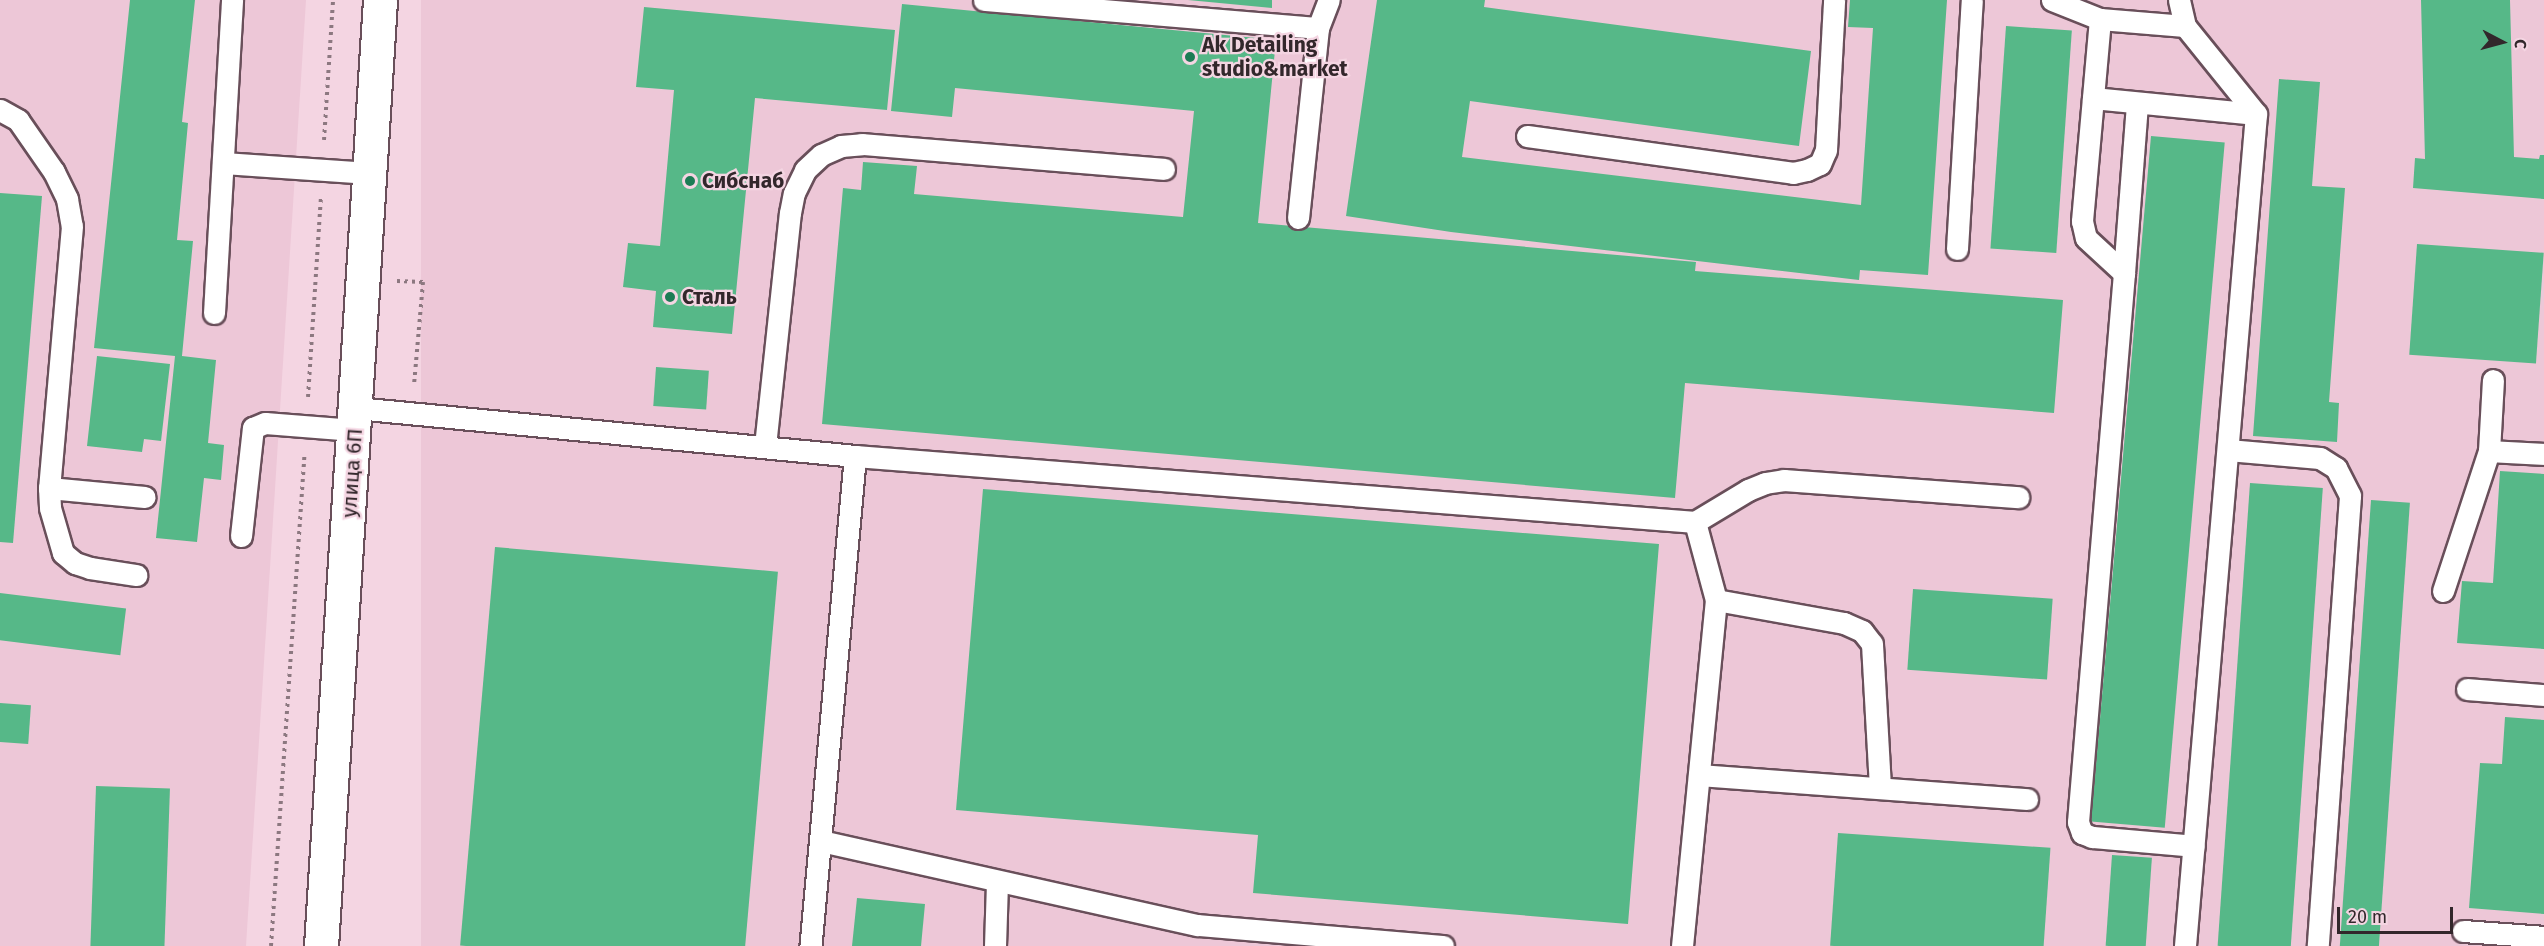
<!DOCTYPE html>
<html>
<head>
<meta charset="utf-8">
<style>
	body { margin:0 }
	#map { position:relative; width:2544px; height:946px; overflow:hidden; background:#f4d5e2; font-family:"Fira Sans",sans-serif }
	div>[style] { position:absolute }
	[style*='--x'] { left:calc(var(--x)*1px); top:calc(var(--y)*1px); width:calc(var(--w)*1px); rotate:calc(var(--a)*1deg) }
	.built>* { inset:0; background:#edc7d7; transform-origin:0 0 }
	.building>* { inset:0; background:#56b888; transform-origin:0 0 }
	.path>* { height:4px; margin-top:-2px; transform-origin:0; background:repeating-linear-gradient(90deg,#8c7880 0 3px,transparent 0 7.5px) }
	.roads { filter:drop-shadow(2px 0 #694f5a) drop-shadow(-2px 0 #694f5a) drop-shadow(0 2px #694f5a) drop-shadow(0 -2px #694f5a) }
	.service>* { height:21px; margin:-10.5px; padding:0 10.5px; transform-origin:10.5px; border-radius:10.5px; background:#fff }
	.minor>* { height:33px; margin:-16.5px; padding:0 16.5px; transform-origin:16.5px; border-radius:16.5px; background:#fff }
	.dots>* { width:16px; height:16px; translate:-50% -50%; box-sizing:border-box; border:3px solid #f4d5e2; border-radius:50% }
	span { translate:-50% -50%; white-space:nowrap; text-align:center; line-height:1.15; -webkit-text-stroke:4.5px #f4d5e2; paint-order:stroke }
	.poi-label { font-size:21px; color:#32272b; font-weight:700 }
	.left { translate:0 -50%; text-align:left }
	.street-label { font-size:21px; color:#32272b }
	.north { position:absolute; left:2472px; top:12px; width:60px; height:60px; -webkit-text-stroke:4px #f4d5e2; paint-order:stroke; rotate:96deg; font-size:16px; font-weight:700; line-height:24px; text-align:center; color:#32272b }
	.north::after { content:''; display:block; margin:auto; width:21px; height:27px; background:#32272b; clip-path:polygon(50% 0,100% 100%,50% 72%,0 100%) }
	.scale { position:absolute; left:2337px; top:907px; width:116px; height:27px; box-sizing:border-box; border:3px solid #32272b; border-top:0; padding-left:8px; font-size:18px; line-height:21px; white-space:nowrap; color:#32272b; -webkit-text-stroke:4px #f4d5e2; paint-order:stroke }
</style>
</head>
<body>
<div id="map">
	<div class="built">
		<div style="clip-path:polygon(0 0,306px 0,246px 946px,0 946px)"></div>
		<div style="left:421px;top:0;width:2123px;height:948px"></div>
	</div>
	<div class="building">
		<div style="clip-path:polygon(130px 0,195px 0,182px 122px,188px 123px,177px 240px,193px 241px,182px 356px,216px 360px,208px 443px,224px 445px,221px 480px,204px 478px,197px 542px,156px 538px,175px 356px,94px 348px)"></div>
		<div style="clip-path:polygon(1188px 0,1272px 0,1272px 8px)"></div>
		<div style="clip-path:polygon(1377px 0,1485px 0,1484px 7px,1811px 51px,1799px 146px,1470px 101px,1462px 157px,1861px 205px,1873px 28px,1848px 27px,1850px 0,1947px 0,1928px 275px,1860px 270px,1859px 280px,1451px 232px,1346px 216px)"></div>
		<div style="clip-path:polygon(2421px 0,2510px 0,2514px 157px,2539px 159px,2540px 155px,2544px 155px,2544px 199px,2413px 188px,2415px 158px,2425px 159px)"></div>
		<div style="clip-path:polygon(902px 4px,1276px 40px,1258px 223px,1696px 262px,1695px 271px,2063px 300px,2054px 413px,1685px 383px,1675px 498px,822px 424px,843px 188px,861px 190px,863px 162px,917px 166px,914px 194px,1183px 217px,1194px 111px,955px 88px,952px 117px,891px 111px)"></div>
		<div style="clip-path:polygon(644px 7px,895px 30px,887px 110px,755px 98px,732px 334px,653px 327px,656px 291px,623px 287px,628px 243px,660px 246px,674px 90px,636px 87px)"></div>
		<div style="left:2006px;top:26px;width:66px;height:223px;rotate:4deg"></div>
		<div style="clip-path:polygon(2279px 79px,2320px 82px,2312px 186px,2345px 188px,2329px 402px,2339px 403px,2337px 442px,2253px 436px)"></div>
		<div style="left:2151px;top:136px;width:74px;height:688px;rotate:5deg"></div>
		<div style="clip-path:polygon(0 193px,42px 196px,13px 543px,0 542px)"></div>
		<div style="left:2417px;top:244px;width:127px;height:111px;rotate:4deg"></div>
		<div style="clip-path:polygon(97px 356px,170px 364px,161px 441px,144px 439px,142px 452px,87px 446px)"></div>
		<div style="left:656px;top:367px;width:53px;height:39px;rotate:4deg"></div>
		<div style="clip-path:polygon(2500px 471px,2544px 474px,2544px 649px,2457px 643px,2462px 581px,2493px 583px)"></div>
		<div style="left:2250px;top:483px;width:73px;height:464px;rotate:4deg"></div>
		<div style="clip-path:polygon(983px 489px,1659px 544px,1628px 924px,1253px 893px,1258px 835px,956px 810px)"></div>
		<div style="left:2371px;top:500px;width:39px;height:447px;rotate:4deg"></div>
		<div style="left:495px;top:547px;width:284px;height:400px;rotate:5deg"></div>
		<div style="left:1913px;top:589px;width:140px;height:81px;rotate:4deg"></div>
		<div style="left:0;top:593px;width:127px;height:47px;rotate:7deg"></div>
		<div style="left:0;top:703px;width:31px;height:39px;rotate:4deg"></div>
		<div style="clip-path:polygon(2505px 717px,2544px 720px,2544px 914px,2469px 908px,2480px 763px,2502px 764px)"></div>
		<div style="left:96px;top:786px;width:74px;height:160px;rotate:2deg"></div>
		<div style="left:1838px;top:833px;width:213px;height:113px;rotate:4deg"></div>
		<div style="left:2112px;top:855px;width:40px;height:91px;rotate:4deg"></div>
		<div style="clip-path:polygon(857px 898px,925px 904px,921px 946px,852px 946px)"></div>
	</div>
	<div class="path">
		<div style="--x:324;--y:140;--w:140;--a:-86.3"></div>
		<div style="--x:397;--y:281;--w:26;--a:2"></div>
		<div style="--x:423;--y:282;--w:102;--a:95"></div>
		<div style="--x:308;--y:397;--w:199;--a:-86.3"></div>
		<div style="--x:271;--y:946;--w:491;--a:-86.1"></div>
	</div>
	<div class="roads">
		<div class="service">
			<div style="--x:984;--y:0;--w:335;--a:4.8"></div>
			<div style="--x:1318;--y:28;--w:191;--a:96"></div>
			<div style="--x:2052;--y:0;--w:52;--a:21.6"></div>
			<div style="--x:2100;--y:19;--w:85;--a:4.7"></div>
			<div style="--x:2179;--y:0;--w:27;--a:77"></div>
			<div style="--x:2185;--y:26;--w:113;--a:51.1"></div>
			<div style="--x:2256;--y:114;--w:835;--a:94.88"></div>
			<div style="--x:2100;--y:19;--w:203;--a:95.1"></div>
			<div style="--x:2082;--y:221;--w:17;--a:77"></div>
			<div style="--x:2086;--y:238;--w:52;--a:42.6"></div>
			<div style="--x:2124;--y:273;--w:551;--a:94.79"></div>
			<div style="--x:2078;--y:822;--w:12;--a:70"></div>
			<div style="--x:2082;--y:833;--w:11;--a:22"></div>
			<div style="--x:2092;--y:837;--w:102;--a:5"></div>
			<div style="--x:1318;--y:28;--w:30;--a:-69"></div>
			<div style="--x:2093;--y:98;--w:164;--a:5.6"></div>
			<div style="--x:0;--y:110;--w:21;--a:29"></div>
			<div style="--x:18;--y:120;--w:63;--a:55.3"></div>
			<div style="--x:54;--y:172;--w:30;--a:64"></div>
			<div style="--x:67;--y:199;--w:27;--a:80"></div>
			<div style="--x:72;--y:226;--w:263;--a:95"></div>
			<div style="--x:49;--y:488;--w:20;--a:87"></div>
			<div style="--x:50;--y:508;--w:47;--a:73.9"></div>
			<div style="--x:63;--y:553;--w:16;--a:40"></div>
			<div style="--x:75;--y:563;--w:16;--a:18"></div>
			<div style="--x:90;--y:568;--w:47;--a:8.7"></div>
			<div style="--x:1527;--y:136;--w:269;--a:7.9"></div>
			<div style="--x:1793;--y:173;--w:14;--a:-12"></div>
			<div style="--x:1807;--y:170;--w:14;--a:-25"></div>
			<div style="--x:1820;--y:164;--w:15;--a:-67"></div>
			<div style="--x:1826;--y:150;--w:150;--a:-86.9"></div>
			<div style="--x:223;--y:163;--w:147;--a:3.9"></div>
			<div style="--x:1957;--y:249;--w:249;--a:-86.6"></div>
			<div style="--x:2124;--y:273;--w:169;--a:-85.6"></div>
			<div style="--x:214;--y:313;--w:314;--a:-86.7"></div>
			<div style="--x:356;--y:408;--w:501;--a:5.49"></div>
			<div style="--x:855;--y:456;--w:492;--a:95.2"></div>
			<div style="--x:765;--y:446;--w:234;--a:-83.9"></div>
			<div style="--x:790;--y:213;--w:20;--a:-79"></div>
			<div style="--x:794;--y:193;--w:25;--a:-64"></div>
			<div style="--x:805;--y:170;--w:22;--a:-43"></div>
			<div style="--x:821;--y:155;--w:22;--a:-24"></div>
			<div style="--x:841;--y:146;--w:21;--a:-5"></div>
			<div style="--x:862;--y:144;--w:303;--a:4.7"></div>
			<div style="--x:2228;--y:450;--w:92;--a:5"></div>
			<div style="--x:2320;--y:458;--w:19;--a:32"></div>
			<div style="--x:2336;--y:468;--w:31;--a:63"></div>
			<div style="--x:2350;--y:496;--w:451;--a:94.1"></div>
			<div style="--x:2489;--y:451;--w:71;--a:-86.8"></div>
			<div style="--x:855;--y:456;--w:843;--a:4.49"></div>
			<div style="--x:1695;--y:522;--w:62;--a:-31.1"></div>
			<div style="--x:1748;--y:490;--w:18;--a:-22"></div>
			<div style="--x:1765;--y:483;--w:19;--a:-9"></div>
			<div style="--x:1784;--y:480;--w:235;--a:4.2"></div>
			<div style="--x:49;--y:488;--w:96;--a:5.4"></div>
			<div style="--x:241;--y:536;--w:109;--a:-83.7"></div>
			<div style="--x:253;--y:428;--w:13;--a:-23"></div>
			<div style="--x:265;--y:423;--w:89;--a:4.5"></div>
			<div style="--x:2443;--y:591;--w:147;--a:-71.8"></div>
			<div style="--x:2489;--y:451;--w:55;--a:3.1"></div>
			<div style="--x:1716;--y:600;--w:130;--a:10.2"></div>
			<div style="--x:1844;--y:623;--w:20;--a:24"></div>
			<div style="--x:1862;--y:631;--w:16;--a:52"></div>
			<div style="--x:1872;--y:644;--w:144;--a:86.8"></div>
			<div style="--x:2467;--y:689;--w:77;--a:4.5"></div>
			<div style="--x:1699;--y:775;--w:329;--a:4.2"></div>
			<div style="--x:821;--y:841;--w:386;--a:12.6"></div>
			<div style="--x:1198;--y:925;--w:246;--a:4.9"></div>
			<div style="--x:2463;--y:931;--w:81;--a:4.2"></div>
			<div style="--x:995;--y:946;--w:65;--a:-88.2"></div>
			<div style="--x:1682;--y:946;--w:348;--a:-84.4"></div>
			<div style="--x:1716;--y:600;--w:81;--a:-105.1"></div>
		</div>
		<div class="minor">
			<div style="--x:321;--y:946;--w:948;--a:-86.43"></div>
		</div>
	</div>
	<div class="dots">
		<div style="left:1190px;top:57px;background:#1c7c54"></div>
		<div style="left:690px;top:181px;background:#1c7c54"></div>
		<div style="left:670px;top:297px;background:#1c7c54"></div>
	</div>
	<div class="poi-label">
		<span class="left" style="left:1202px;top:57px">Ak Detailing<br>studio&amp;market</span>
		<span class="left" style="left:702px;top:181px">Сибснаб</span>
		<span class="left" style="left:682px;top:297px">Сталь</span>
	</div>
	<div class="street-label">
		<span style="left:352px;top:473px;rotate:-86deg">улица 6П</span>
	</div>
	<div class="north">С</div>
	<div class="scale">20 m</div>
</div>
</body>
</html>
